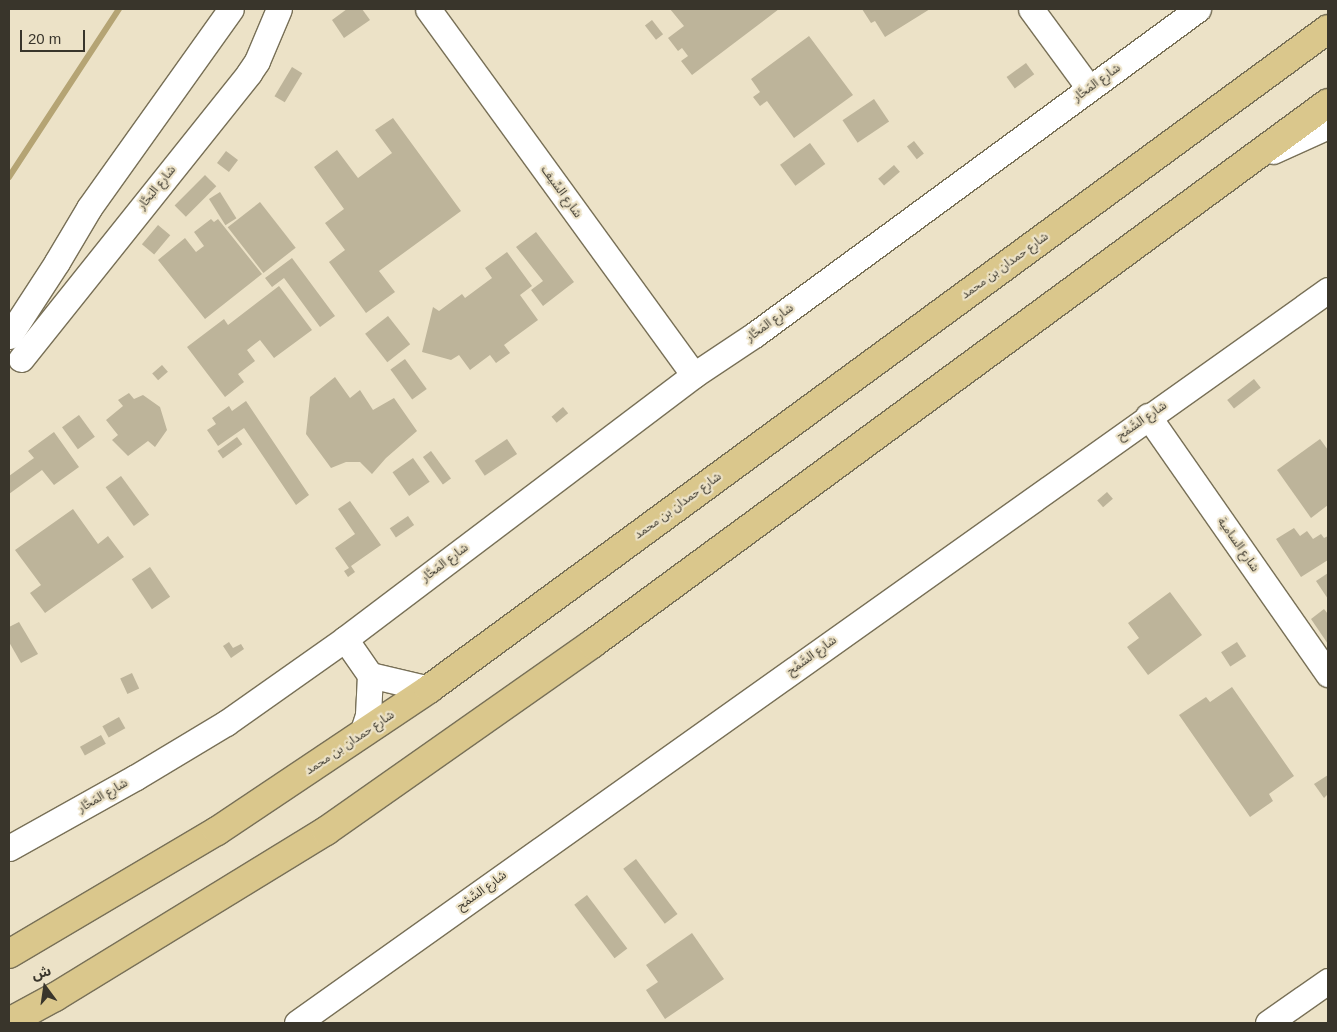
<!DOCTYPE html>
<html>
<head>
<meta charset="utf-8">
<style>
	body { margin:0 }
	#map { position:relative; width:1337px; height:1032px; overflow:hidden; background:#ece2c7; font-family:Helvetica,"Noto Sans Arabic",sans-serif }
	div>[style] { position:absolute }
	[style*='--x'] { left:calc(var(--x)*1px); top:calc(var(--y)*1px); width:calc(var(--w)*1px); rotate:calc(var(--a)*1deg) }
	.stream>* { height:6px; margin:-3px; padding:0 3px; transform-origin:3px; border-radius:3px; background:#b5a474 }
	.building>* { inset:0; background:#bdb49a; transform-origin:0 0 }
	.roads { filter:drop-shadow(1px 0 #787057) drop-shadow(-1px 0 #787057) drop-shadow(0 1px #787057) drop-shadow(0 -1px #787057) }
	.minor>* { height:25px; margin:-12.5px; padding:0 12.5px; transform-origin:12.5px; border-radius:12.5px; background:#fff }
	.major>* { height:28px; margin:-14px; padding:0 14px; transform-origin:14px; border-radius:14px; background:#dac78c }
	span { translate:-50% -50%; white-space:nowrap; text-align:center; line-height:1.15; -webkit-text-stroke:4.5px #ece2c7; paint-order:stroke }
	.street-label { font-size:12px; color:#39352b }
	.frame { position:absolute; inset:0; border:10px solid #39352b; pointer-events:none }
	.north { position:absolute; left:20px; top:962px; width:50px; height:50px; -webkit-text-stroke:4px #ece2c7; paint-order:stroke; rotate:346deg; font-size:14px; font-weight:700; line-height:20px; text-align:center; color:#39352b }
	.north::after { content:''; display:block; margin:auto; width:18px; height:22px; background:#39352b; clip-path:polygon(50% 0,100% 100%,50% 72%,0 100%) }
	.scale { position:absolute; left:20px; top:30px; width:65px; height:22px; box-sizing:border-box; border:2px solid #39352b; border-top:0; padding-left:6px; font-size:15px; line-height:18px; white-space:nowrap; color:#39352b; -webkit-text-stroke:4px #ece2c7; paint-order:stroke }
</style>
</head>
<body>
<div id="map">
	<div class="stream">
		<div style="--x:9;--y:177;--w:201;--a:-56.8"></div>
	</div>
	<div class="building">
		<div style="clip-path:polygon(347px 9px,362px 9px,370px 20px,344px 38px,332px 20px)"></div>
		<div style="clip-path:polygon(670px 9px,779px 9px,692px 75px,681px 61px,688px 56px,682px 48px,678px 51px,668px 38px,684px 26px)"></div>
		<div style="clip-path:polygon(862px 9px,930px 9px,885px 37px,875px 21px,871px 23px)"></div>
		<div style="left:652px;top:20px;width:18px;height:9px;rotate:52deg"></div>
		<div style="clip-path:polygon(809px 36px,853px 95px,794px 138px,767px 101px,760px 106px,753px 97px,760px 92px,751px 79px)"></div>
		<div style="left:1026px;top:63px;width:14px;height:24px;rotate:54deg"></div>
		<div style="left:292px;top:67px;width:12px;height:34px;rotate:31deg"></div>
		<div style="left:874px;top:99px;width:27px;height:38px;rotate:56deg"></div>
		<div style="clip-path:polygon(393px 118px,461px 211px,379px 271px,395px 292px,366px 313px,329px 262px,345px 250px,325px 223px,344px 209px,314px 167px,337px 150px,358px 178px,392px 153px,375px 130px)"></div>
		<div style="left:914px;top:141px;width:16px;height:9px;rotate:52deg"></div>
		<div style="left:810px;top:143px;width:26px;height:37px;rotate:54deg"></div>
		<div style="left:226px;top:151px;width:15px;height:15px;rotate:37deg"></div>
		<div style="left:894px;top:165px;width:9px;height:21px;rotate:49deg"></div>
		<div style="left:205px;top:175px;width:16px;height:43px;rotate:45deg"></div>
		<div style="left:220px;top:192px;width:31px;height:13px;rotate:58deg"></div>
		<div style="left:260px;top:202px;width:58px;height:41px;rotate:52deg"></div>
		<div style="clip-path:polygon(211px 219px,214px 222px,218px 219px,262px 274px,205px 319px,158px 260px,185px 238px,196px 252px,204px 246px,194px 232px)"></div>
		<div style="left:158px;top:225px;width:16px;height:25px;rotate:40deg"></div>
		<div style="clip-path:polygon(536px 232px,574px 282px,543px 306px,531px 290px,543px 281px,516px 247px)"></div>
		<div style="clip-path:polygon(507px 252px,532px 286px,520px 295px,538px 320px,504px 345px,510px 353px,496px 363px,490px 355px,470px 370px,459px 355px,451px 360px,422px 352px,433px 307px,439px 311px,462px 294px,465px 298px,492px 278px,485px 268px)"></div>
		<div style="clip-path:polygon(292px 258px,335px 316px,320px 327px,284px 278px,272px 287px,265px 278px)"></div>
		<div style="clip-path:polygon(279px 286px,312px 330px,274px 358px,260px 340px,247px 350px,255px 361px,238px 374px,244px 382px,225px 397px,187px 347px,224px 319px,228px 325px)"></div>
		<div style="left:388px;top:316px;width:36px;height:29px;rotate:52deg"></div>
		<div style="left:405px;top:359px;width:37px;height:18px;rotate:54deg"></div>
		<div style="left:162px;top:365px;width:9px;height:13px;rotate:49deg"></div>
		<div style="clip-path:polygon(335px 377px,350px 398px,360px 390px,373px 410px,394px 398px,417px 431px,386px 458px,372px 474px,360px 462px,346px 462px,331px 468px,306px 434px,310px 397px)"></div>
		<div style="left:1254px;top:379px;width:11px;height:34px;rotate:52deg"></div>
		<div style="clip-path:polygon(129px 393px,134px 399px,143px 395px,160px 407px,167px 430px,155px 447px,148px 441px,128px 456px,112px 440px,118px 435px,106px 420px,123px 406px,118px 400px)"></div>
		<div style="clip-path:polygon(246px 401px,309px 495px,296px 505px,244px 428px,218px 446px,207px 430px,216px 424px,212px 418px,229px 406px,232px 411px)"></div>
		<div style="left:563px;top:407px;width:8px;height:15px;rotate:50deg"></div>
		<div style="left:79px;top:415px;width:27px;height:21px;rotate:54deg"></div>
		<div style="clip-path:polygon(54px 432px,79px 467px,54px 485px,42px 470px,9px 494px,9px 476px,34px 458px,28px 451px)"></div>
		<div style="left:237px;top:437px;width:9px;height:24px;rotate:54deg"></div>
		<div style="left:507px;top:439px;width:18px;height:39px;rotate:56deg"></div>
		<div style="clip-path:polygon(1320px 439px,1328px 450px,1328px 505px,1311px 518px,1277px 470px)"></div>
		<div style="left:431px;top:451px;width:34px;height:10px;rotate:54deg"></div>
		<div style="left:413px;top:458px;width:29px;height:25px;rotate:55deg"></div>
		<div style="left:121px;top:476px;width:48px;height:19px;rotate:54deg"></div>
		<div style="left:1107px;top:492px;width:9px;height:13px;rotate:49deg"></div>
		<div style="clip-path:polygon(350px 501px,381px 545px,351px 566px,355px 572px,348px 577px,344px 571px,349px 568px,335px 548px,355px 534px,338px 509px)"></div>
		<div style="clip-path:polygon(73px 509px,98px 544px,108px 536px,124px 557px,45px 613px,30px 593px,41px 585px,15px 550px)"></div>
		<div style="left:408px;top:516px;width:11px;height:22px;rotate:56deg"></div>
		<div style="clip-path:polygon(1294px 528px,1300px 536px,1307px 531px,1313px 539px,1321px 534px,1324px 538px,1328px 536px,1328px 560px,1301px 577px,1276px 539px)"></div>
		<div style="left:150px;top:567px;width:36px;height:22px;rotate:56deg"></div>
		<div style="clip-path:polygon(1328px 573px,1328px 599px,1316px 581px)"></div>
		<div style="clip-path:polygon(1170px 592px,1202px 635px,1148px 675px,1127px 647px,1139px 638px,1128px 623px)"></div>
		<div style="clip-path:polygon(1324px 609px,1328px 614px,1328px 644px,1311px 619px)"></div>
		<div style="clip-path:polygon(19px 622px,38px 654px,21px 663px,9px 642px,9px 627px)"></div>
		<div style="clip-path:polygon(229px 642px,233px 648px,241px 644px,244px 649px,231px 658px,223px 646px)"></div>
		<div style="left:1237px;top:642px;width:17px;height:19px;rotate:57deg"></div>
		<div style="left:132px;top:673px;width:17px;height:13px;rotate:65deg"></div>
		<div style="clip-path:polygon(1232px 687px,1294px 776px,1269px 794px,1273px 801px,1250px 817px,1179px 715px,1206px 697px,1210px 702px)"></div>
		<div style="left:119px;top:717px;width:13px;height:19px;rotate:61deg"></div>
		<div style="left:101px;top:735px;width:10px;height:24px;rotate:61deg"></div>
		<div style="clip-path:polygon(1328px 775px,1328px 794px,1324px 798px,1314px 784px)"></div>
		<div style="left:636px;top:859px;width:69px;height:16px;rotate:53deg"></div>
		<div style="left:587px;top:895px;width:67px;height:16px;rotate:53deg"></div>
		<div style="clip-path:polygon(692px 933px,724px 979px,665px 1019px,646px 990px,658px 982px,646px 965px)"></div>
	</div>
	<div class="roads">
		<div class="minor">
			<div style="--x:428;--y:9;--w:452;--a:54"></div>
			<div style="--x:1031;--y:9;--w:98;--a:53.7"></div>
			<div style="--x:1273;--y:151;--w:60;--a:-24.4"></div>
			<div style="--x:9;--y:336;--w:88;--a:-57"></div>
			<div style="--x:57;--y:262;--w:63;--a:-59.3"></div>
			<div style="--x:89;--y:208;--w:244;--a:-54.5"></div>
			<div style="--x:21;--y:359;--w:366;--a:-51.4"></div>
			<div style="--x:249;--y:73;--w:14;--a:-56"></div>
			<div style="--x:257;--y:61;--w:56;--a:-67.1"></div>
			<div style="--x:1148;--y:416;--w:315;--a:55.1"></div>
			<div style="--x:345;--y:639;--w:44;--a:55.2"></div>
			<div style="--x:370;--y:675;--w:40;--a:92.9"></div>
			<div style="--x:368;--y:715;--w:20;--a:108"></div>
			<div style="--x:370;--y:675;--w:61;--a:13.3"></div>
			<div style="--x:9;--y:848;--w:145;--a:-29.2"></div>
			<div style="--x:136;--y:777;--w:105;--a:-31"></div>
			<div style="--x:226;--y:723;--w:146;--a:-35.2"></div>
			<div style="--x:345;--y:639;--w:438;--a:-37.1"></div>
			<div style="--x:694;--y:375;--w:72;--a:-33.7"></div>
			<div style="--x:754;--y:335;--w:551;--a:-36.29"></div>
			<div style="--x:297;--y:1023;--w:1265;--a:-35.41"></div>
			<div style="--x:1268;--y:1023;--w:73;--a:-35"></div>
		</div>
		<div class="major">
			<div style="--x:9;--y:954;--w:242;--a:-30.6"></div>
			<div style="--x:217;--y:831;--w:255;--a:-33.8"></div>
			<div style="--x:429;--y:689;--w:1115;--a:-36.28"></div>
			<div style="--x:9;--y:1022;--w:52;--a:-28.5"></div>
			<div style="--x:55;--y:997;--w:318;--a:-31.5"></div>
			<div style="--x:326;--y:831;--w:325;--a:-35.1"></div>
			<div style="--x:592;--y:644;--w:913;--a:-36.32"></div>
		</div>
	</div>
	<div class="street-label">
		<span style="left:1097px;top:83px;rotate:-36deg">شارع المَحَّار</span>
		<span style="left:157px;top:188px;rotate:-51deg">شارع البَحَّار</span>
		<span style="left:561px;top:192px;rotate:54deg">شارع السِّيف</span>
		<span style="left:1005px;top:266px;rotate:-36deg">شارع حمدان بن محمد</span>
		<span style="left:770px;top:323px;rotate:-36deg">شارع المَحَّار</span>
		<span style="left:1142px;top:421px;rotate:-35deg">شارع السَّمْح</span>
		<span style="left:678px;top:506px;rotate:-36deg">شارع حمدان بن محمد</span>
		<span style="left:1238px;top:545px;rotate:55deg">شارع السامية</span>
		<span style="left:445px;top:563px;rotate:-37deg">شارع المَحَّار</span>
		<span style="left:812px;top:656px;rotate:-36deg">شارع السَّمْح</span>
		<span style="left:350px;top:743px;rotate:-34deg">شارع حمدان بن محمد</span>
		<span style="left:103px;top:796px;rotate:-30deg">شارع المَحَّار</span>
		<span style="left:482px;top:891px;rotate:-36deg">شارع السَّمْح</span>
	</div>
	<div class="frame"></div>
	<div class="north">ش</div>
	<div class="scale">20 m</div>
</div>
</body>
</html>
